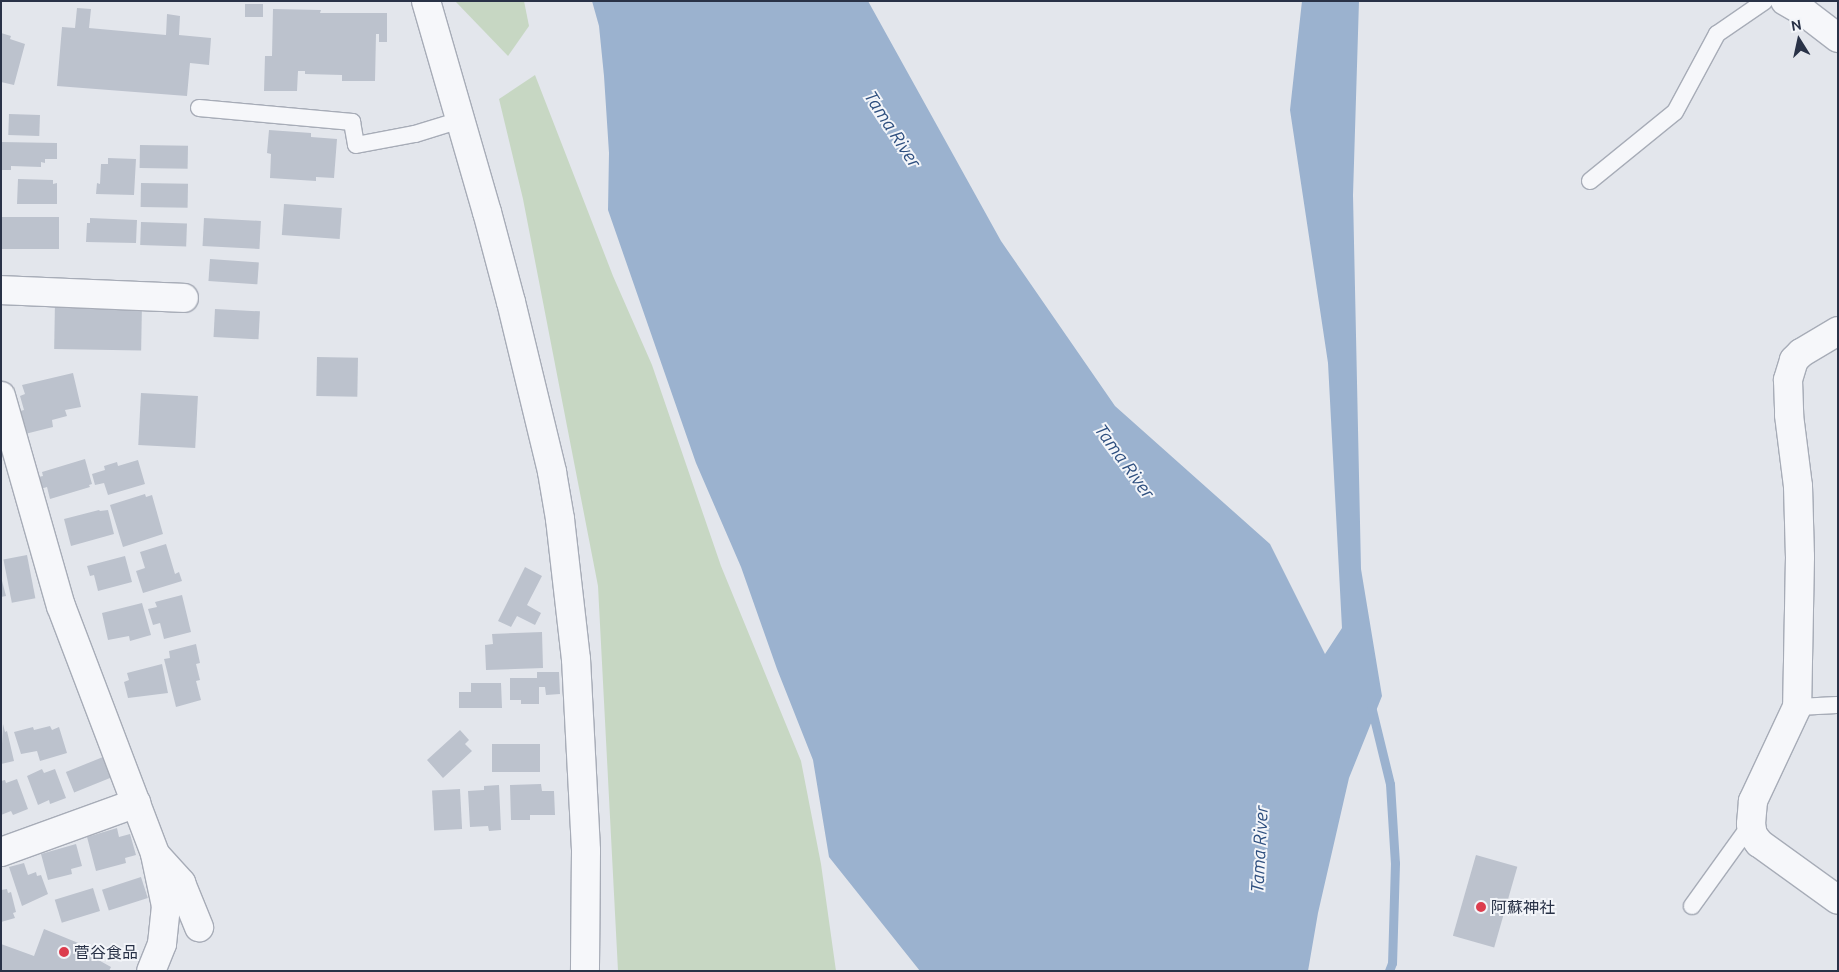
<!DOCTYPE html>
<html>
<head>
<meta charset="utf-8">
<style>
	body { margin:0 }
	#map { position:relative; width:1839px; height:972px; overflow:hidden; background:#e3e6ec; font-family:Ubuntu,"Noto Sans JP",sans-serif }
	div>[style] { position:absolute }
	[style*='--x'] { left:calc(var(--x)*1px); top:calc(var(--y)*1px); width:calc(var(--w)*1px); rotate:calc(var(--a)*1deg) }
	.green>* { inset:0; background:#c7d7c3 }
	.water>* { inset:0; background:#9bb2cf }
	.stream>* { height:9px; margin:-4.5px; padding:0 4.5px; transform-origin:4.5px; border-radius:4.5px; background:#9bb2cf }
	.building>* { inset:0; background:#bcc2cd; transform-origin:0 0 }
	.roads { filter:drop-shadow(1px 0 #a7acb7) drop-shadow(-1px 0 #a7acb7) drop-shadow(0 1px #a7acb7) drop-shadow(0 -1px #a7acb7) }
	.lane>* { height:16px; margin:-8px; padding:0 8px; transform-origin:8px; border-radius:8px; background:#f6f7fa }
	.street>* { height:28px; margin:-14px; padding:0 14px; transform-origin:14px; border-radius:14px; background:#f6f7fa }
	.dots>* { width:14px; height:14px; translate:-50% -50%; box-sizing:border-box; border:2px solid #f3f5f9; border-radius:50% }
	span { translate:-50% -50%; white-space:nowrap; text-align:center; line-height:1.15; -webkit-text-stroke:4px #f3f5f9; paint-order:stroke }
	.poi-label { font-size:16px; color:#293247 }
	.left { translate:0 -50%; text-align:left }
	.water-label { font-size:18px; color:#2e4f7f; font-style:italic }
	.frame { position:absolute; inset:0; border:2px solid #293247; pointer-events:none }
	.north { position:absolute; left:1774px; top:15px; width:50px; height:50px; -webkit-text-stroke:4px #f3f5f9; paint-order:stroke; rotate:350deg; font-size:14px; font-weight:700; line-height:20px; text-align:center; color:#293247 }
	.north::after { content:''; display:block; margin:auto; width:18px; height:22px; background:#293247; clip-path:polygon(50% 0,100% 100%,50% 72%,0 100%) }
</style>
</head>
<body>
<div id="map">
	<div class="green">
		<div style="clip-path:polygon(455px 1px,524px 1px,529px 26px,508px 56px)"></div>
		<div style="clip-path:polygon(535px 75px,613px 276px,652px 365px,721px 566px,801px 761px,821px 864px,836px 971px,618px 971px,598px 586px,523px 199px,499px 99px)"></div>
	</div>
	<div class="water">
		<div style="clip-path:polygon(592px 1px,868px 1px,1001px 241px,1115px 406px,1270px 544px,1325px 654px,1342px 628px,1328px 363px,1290px 110px,1302px 1px,1359px 1px,1353px 195px,1361px 569px,1382px 696px,1349px 778px,1318px 913px,1308px 971px,920px 971px,829px 857px,813px 760px,777px 669px,741px 567px,696px 463px,608px 210px,609px 153px,604px 76px,599px 26px)"></div>
	</div>
	<div class="stream">
		<div style="--x:1371;--y:706;--w:80;--a:76.3"></div>
		<div style="--x:1390;--y:784;--w:79;--a:86.4"></div>
		<div style="--x:1395;--y:863;--w:100;--a:91.7"></div>
		<div style="--x:1392;--y:963;--w:9;--a:111"></div>
	</div>
	<div class="building">
		<div style="left:245px;top:4px;width:18px;height:13px"></div>
		<div style="clip-path:polygon(77px 8px,91px 9px,89px 28px,166px 35px,167px 14px,180px 16px,179px 35px,211px 38px,209px 65px,190px 63px,187px 96px,57px 86px,62px 27px,75px 28px)"></div>
		<div style="clip-path:polygon(273px 9px,321px 10px,320px 13px,387px 13px,387px 42px,379px 42px,379px 34px,376px 34px,375px 81px,342px 81px,342px 75px,305px 74px,305px 71px,298px 71px,297px 91px,264px 91px,265px 56px,272px 56px)"></div>
		<div style="clip-path:polygon(1px 33px,11px 36px,10px 39px,25px 44px,14px 85px,1px 82px)"></div>
		<div style="left:9px;top:114px;width:31px;height:21px;rotate:2deg"></div>
		<div style="clip-path:polygon(269px 130px,311px 133px,311px 137px,337px 139px,334px 178px,316px 177px,316px 181px,270px 178px,271px 154px,267px 153px)"></div>
		<div style="clip-path:polygon(1px 142px,57px 143px,57px 159px,45px 159px,45px 163px,41px 162px,41px 167px,11px 166px,11px 170px,1px 170px)"></div>
		<div style="left:140px;top:145px;width:48px;height:23px;rotate:1deg"></div>
		<div style="clip-path:polygon(108px 158px,136px 159px,134px 195px,96px 194px,97px 183px,100px 184px,101px 164px,108px 164px)"></div>
		<div style="clip-path:polygon(18px 179px,53px 180px,53px 184px,57px 183px,57px 204px,17px 204px)"></div>
		<div style="left:141px;top:183px;width:47px;height:24px;rotate:1deg"></div>
		<div style="left:284px;top:204px;width:58px;height:31px;rotate:4deg"></div>
		<div style="left:59px;top:217px;width:32px;height:58px;rotate:90deg"></div>
		<div style="clip-path:polygon(90px 218px,137px 220px,136px 243px,86px 242px,87px 223px,90px 223px)"></div>
		<div style="left:204px;top:218px;width:57px;height:28px;rotate:3deg"></div>
		<div style="left:141px;top:222px;width:46px;height:23px;rotate:2deg"></div>
		<div style="left:210px;top:259px;width:49px;height:22px;rotate:4deg"></div>
		<div style="left:55px;top:301px;width:87px;height:48px;rotate:1deg"></div>
		<div style="left:215px;top:309px;width:45px;height:28px;rotate:3deg"></div>
		<div style="left:317px;top:357px;width:41px;height:39px;rotate:1deg"></div>
		<div style="clip-path:polygon(73px 373px,81px 407px,65px 410px,67px 416px,52px 420px,53px 427px,25px 434px,20px 411px,24px 410px,20px 396px,25px 394px,22px 385px)"></div>
		<div style="left:141px;top:393px;width:57px;height:52px;rotate:3deg"></div>
		<div style="clip-path:polygon(85px 459px,92px 484px,89px 485px,90px 487px,50px 499px,47px 487px,37px 490px,34px 478px,43px 476px,42px 472px)"></div>
		<div style="clip-path:polygon(138px 460px,145px 484px,108px 495px,104px 483px,95px 485px,92px 474px,105px 470px,104px 466px,117px 462px,118px 466px)"></div>
		<div style="clip-path:polygon(145px 494px,146px 497px,152px 495px,163px 534px,123px 547px,110px 505px)"></div>
		<div style="clip-path:polygon(99px 510px,100px 511px,108px 510px,114px 534px,71px 546px,64px 519px)"></div>
		<div style="clip-path:polygon(166px 544px,175px 574px,179px 572px,182px 581px,143px 593px,136px 571px,145px 568px,140px 552px)"></div>
		<div style="left:27px;top:555px;width:44px;height:24px;rotate:79deg"></div>
		<div style="clip-path:polygon(125px 556px,132px 582px,98px 591px,94px 575px,90px 576px,87px 566px)"></div>
		<div style="clip-path:polygon(525px 567px,542px 576px,527px 605px,541px 613px,535px 625px,517px 616px,511px 627px,498px 621px)"></div>
		<div style="clip-path:polygon(1px 577px,6px 596px,1px 597px)"></div>
		<div style="clip-path:polygon(182px 595px,191px 632px,164px 639px,160px 623px,153px 625px,148px 609px,157px 607px,155px 602px)"></div>
		<div style="clip-path:polygon(142px 603px,151px 635px,130px 641px,129px 636px,108px 640px,102px 613px)"></div>
		<div style="clip-path:polygon(542px 632px,543px 668px,486px 670px,485px 645px,493px 644px,492px 634px)"></div>
		<div style="clip-path:polygon(196px 644px,200px 663px,196px 664px,200px 680px,196px 681px,201px 700px,176px 707px,164px 659px,170px 658px,169px 651px)"></div>
		<div style="clip-path:polygon(162px 664px,168px 693px,128px 698px,124px 682px,129px 680px,127px 673px)"></div>
		<div style="clip-path:polygon(537px 672px,559px 672px,560px 694px,546px 695px,545px 687px,539px 687px,539px 704px,521px 704px,521px 700px,510px 700px,510px 678px,537px 678px)"></div>
		<div style="clip-path:polygon(471px 683px,501px 683px,502px 708px,459px 708px,459px 692px,471px 692px)"></div>
		<div style="clip-path:polygon(3px 724px,5px 732px,7px 731px,14px 761px,1px 764px)"></div>
		<div style="clip-path:polygon(50px 726px,52px 730px,59px 727px,67px 753px,40px 761px,37px 751px,21px 754px,14px 732px,33px 727px,34px 730px)"></div>
		<div style="clip-path:polygon(460px 730px,469px 740px,465px 744px,472px 751px,443px 778px,427px 760px)"></div>
		<div style="left:540px;top:744px;width:28px;height:48px;rotate:90deg"></div>
		<div style="left:103px;top:757px;width:22px;height:40px;rotate:68deg"></div>
		<div style="clip-path:polygon(42px 769px,44px 773px,55px 769px,66px 798px,50px 804px,49px 800px,38px 805px,27px 776px)"></div>
		<div style="clip-path:polygon(17px 779px,28px 809px,13px 815px,11px 811px,1px 815px,1px 781px,5px 780px,6px 783px)"></div>
		<div style="clip-path:polygon(541px 784px,542px 791px,554px 791px,555px 815px,530px 815px,530px 820px,511px 820px,510px 785px)"></div>
		<div style="clip-path:polygon(499px 785px,501px 830px,489px 831px,488px 826px,470px 827px,468px 791px,484px 790px,484px 786px)"></div>
		<div style="left:460px;top:789px;width:40px;height:28px;rotate:87deg"></div>
		<div style="clip-path:polygon(117px 828px,119px 837px,130px 834px,136px 855px,125px 858px,126px 863px,96px 871px,87px 837px)"></div>
		<div style="clip-path:polygon(76px 844px,82px 866px,71px 869px,72px 874px,48px 880px,41px 854px)"></div>
		<div style="left:1476px;top:855px;width:43px;height:84px;rotate:16deg"></div>
		<div style="clip-path:polygon(24px 863px,28px 875px,36px 872px,37px 876px,41px 875px,48px 894px,22px 906px,9px 867px)"></div>
		<div style="left:141px;top:877px;width:22px;height:41px;rotate:72deg"></div>
		<div style="left:93px;top:888px;width:24px;height:40px;rotate:73deg"></div>
		<div style="clip-path:polygon(7px 889px,8px 893px,11px 892px,16px 912px,13px 913px,15px 918px,1px 922px,1px 890px)"></div>
		<div style="clip-path:polygon(44px 929px,93px 949px,93px 957px,111px 967px,109px 971px,1px 971px,1px 944px,34px 956px)"></div>
	</div>
	<div class="roads">
		<div class="lane">
			<div style="--x:199;--y:108;--w:154;--a:5.2"></div>
			<div style="--x:352;--y:122;--w:23;--a:80"></div>
			<div style="--x:356;--y:145;--w:60;--a:-10.6"></div>
			<div style="--x:415;--y:134;--w:47;--a:-17.3"></div>
			<div style="--x:1590;--y:181;--w:109;--a:-39.1"></div>
			<div style="--x:1675;--y:112;--w:89;--a:-61.7"></div>
			<div style="--x:1717;--y:34;--w:58;--a:-34.5"></div>
			<div style="--x:1797;--y:707;--w:41;--a:-2.8"></div>
			<div style="--x:1692;--y:906;--w:101;--a:-54.3"></div>
		</div>
		<div class="street">
			<div style="--x:426;--y:1;--w:220;--a:73.9"></div>
			<div style="--x:487;--y:212;--w:93;--a:75.1"></div>
			<div style="--x:511;--y:302;--w:175;--a:76.4"></div>
			<div style="--x:552;--y:472;--w:48;--a:80.3"></div>
			<div style="--x:560;--y:519;--w:141;--a:83.5"></div>
			<div style="--x:576;--y:659;--w:192;--a:87"></div>
			<div style="--x:586;--y:851;--w:120;--a:90.5"></div>
			<div style="--x:1785;--y:1;--w:22;--a:30"></div>
			<div style="--x:1804;--y:12;--w:43;--a:37.4"></div>
			<div style="--x:1;--y:290;--w:183;--a:2.5"></div>
			<div style="--x:1838;--y:331;--w:43;--a:149.3"></div>
			<div style="--x:1801;--y:353;--w:10;--a:135"></div>
			<div style="--x:1794;--y:360;--w:21;--a:107"></div>
			<div style="--x:1788;--y:380;--w:35;--a:88"></div>
			<div style="--x:1789;--y:415;--w:72;--a:82.8"></div>
			<div style="--x:1798;--y:486;--w:71;--a:88.4"></div>
			<div style="--x:1800;--y:557;--w:150;--a:91.1"></div>
			<div style="--x:1797;--y:707;--w:104;--a:115.1"></div>
			<div style="--x:1753;--y:801;--w:23;--a:95"></div>
			<div style="--x:1751;--y:824;--w:11;--a:80"></div>
			<div style="--x:1753;--y:835;--w:10;--a:53"></div>
			<div style="--x:1759;--y:843;--w:97;--a:35.8"></div>
			<div style="--x:1;--y:396;--w:218;--a:74.1"></div>
			<div style="--x:61;--y:606;--w:265;--a:69.2"></div>
			<div style="--x:155;--y:854;--w:53;--a:78.1"></div>
			<div style="--x:166;--y:906;--w:38;--a:96"></div>
			<div style="--x:162;--y:944;--w:29;--a:112"></div>
			<div style="--x:1;--y:852;--w:144;--a:-19.9"></div>
			<div style="--x:156;--y:855;--w:38;--a:48"></div>
			<div style="--x:181;--y:883;--w:48;--a:67.8"></div>
		</div>
	</div>
	<div class="dots">
		<div style="left:1481px;top:907px;background:#dc3d4e"></div>
		<div style="left:64px;top:952px;background:#dc3d4e"></div>
	</div>
	<div class="poi-label">
		<span class="left" style="left:1491px;top:907px">阿蘇神社</span>
		<span class="left" style="left:74px;top:952px">菅谷食品</span>
	</div>
	<div class="water-label">
		<span style="left:893px;top:129px;rotate:57deg">Tama River</span>
		<span style="left:1125px;top:461px;rotate:54deg">Tama River</span>
		<span style="left:1259px;top:849px;rotate:-87deg">Tama River</span>
	</div>
	<div class="frame"></div>
	<div class="north">N</div>
</div>
</body>
</html>
